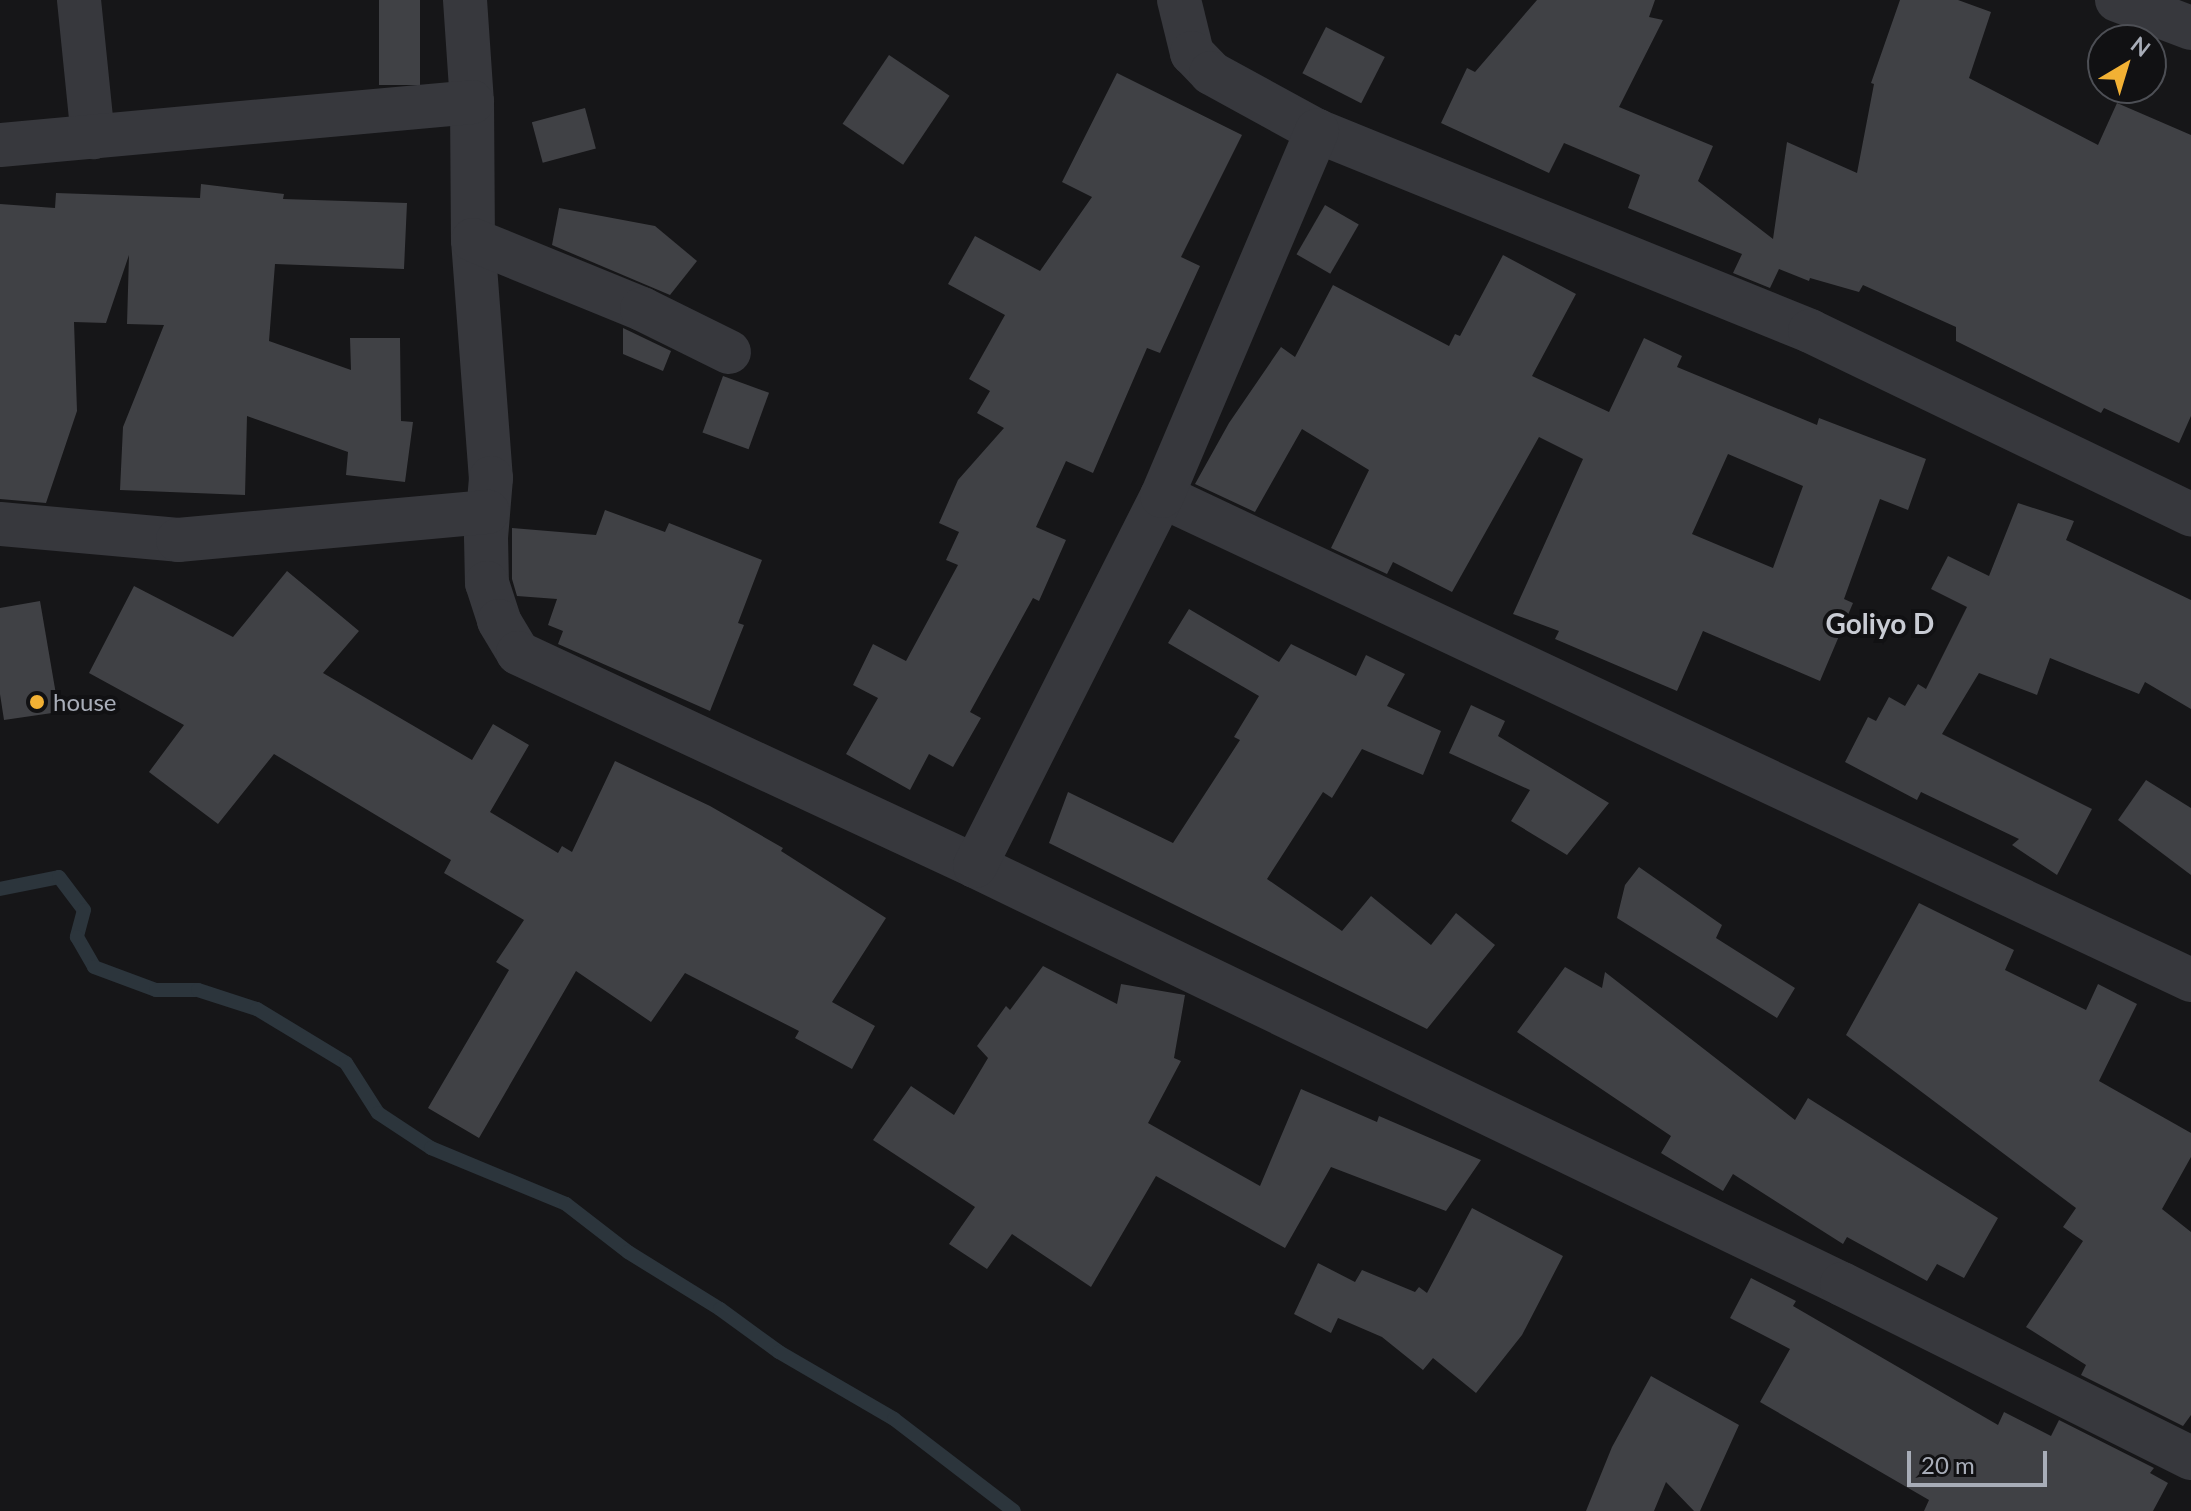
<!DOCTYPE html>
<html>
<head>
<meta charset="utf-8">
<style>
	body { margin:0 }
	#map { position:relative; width:2191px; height:1511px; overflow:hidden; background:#161618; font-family:Lato,sans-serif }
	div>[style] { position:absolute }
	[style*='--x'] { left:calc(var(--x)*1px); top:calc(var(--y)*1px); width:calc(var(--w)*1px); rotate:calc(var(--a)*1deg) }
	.stream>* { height:14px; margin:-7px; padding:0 7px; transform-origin:7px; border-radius:7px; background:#2c353c }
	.building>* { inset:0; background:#404145; transform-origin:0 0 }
	.minor>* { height:44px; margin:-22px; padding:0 22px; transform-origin:22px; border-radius:22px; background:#37383d }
	.dots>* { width:22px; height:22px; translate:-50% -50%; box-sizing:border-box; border:4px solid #111113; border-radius:50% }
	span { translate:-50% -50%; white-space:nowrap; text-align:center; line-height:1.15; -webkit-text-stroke:8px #111113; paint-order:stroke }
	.poi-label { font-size:24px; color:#a8adb8 }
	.left { translate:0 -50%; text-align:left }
	.quarter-label { font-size:28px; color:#c9ccd4; font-weight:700 }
	.north { position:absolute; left:2087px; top:24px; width:80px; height:80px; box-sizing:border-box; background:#111113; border:2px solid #4d4f55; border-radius:50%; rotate:38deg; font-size:22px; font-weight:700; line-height:32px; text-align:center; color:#a8adb8 }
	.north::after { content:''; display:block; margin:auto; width:28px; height:36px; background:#f2b134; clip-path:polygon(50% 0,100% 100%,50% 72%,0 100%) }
	.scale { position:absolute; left:1907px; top:1451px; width:140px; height:36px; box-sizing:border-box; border:4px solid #a8adb8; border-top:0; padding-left:10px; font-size:24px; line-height:28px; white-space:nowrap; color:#a8adb8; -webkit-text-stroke:6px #111113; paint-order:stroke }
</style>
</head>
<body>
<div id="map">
	<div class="stream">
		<div style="--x:0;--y:889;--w:60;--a:-11.5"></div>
		<div style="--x:59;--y:877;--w:41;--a:52.9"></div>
		<div style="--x:84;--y:910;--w:28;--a:105"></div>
		<div style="--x:77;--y:937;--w:34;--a:60"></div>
		<div style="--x:94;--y:967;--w:66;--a:20.4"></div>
		<div style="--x:156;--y:990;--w:42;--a:0"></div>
		<div style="--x:198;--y:990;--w:62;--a:17.9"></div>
		<div style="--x:257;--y:1009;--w:104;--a:31.2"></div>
		<div style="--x:346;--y:1063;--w:59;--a:57.4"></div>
		<div style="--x:378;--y:1113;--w:64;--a:33.4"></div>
		<div style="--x:431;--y:1148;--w:146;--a:22.5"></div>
		<div style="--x:566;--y:1204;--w:78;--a:37.7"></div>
		<div style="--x:628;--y:1252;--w:108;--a:31.8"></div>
		<div style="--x:720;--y:1309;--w:73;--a:36.1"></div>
		<div style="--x:779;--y:1352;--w:133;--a:30.2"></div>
		<div style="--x:894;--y:1419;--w:151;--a:37.5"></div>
	</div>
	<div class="building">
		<div style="left:379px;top:0;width:41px;height:85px"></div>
		<div style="clip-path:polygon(1537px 0,1655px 0,1649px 17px,1663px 20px,1619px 107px,1713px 146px,1698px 181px,1773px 239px,1787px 142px,1857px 173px,1874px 84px,1871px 83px,1900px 0,1958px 0,1991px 12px,1969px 78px,2098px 145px,2117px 103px,2191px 135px,2191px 416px,2179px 443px,2104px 408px,2101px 413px,1956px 341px,1956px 327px,1863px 285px,1859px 292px,1810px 278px,1809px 281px,1779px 269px,1770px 288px,1733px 273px,1742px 254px,1628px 208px,1640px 175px,1564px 143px,1549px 173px,1441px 123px,1467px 68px,1475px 72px)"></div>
		<div style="left:1326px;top:27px;width:66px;height:52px;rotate:27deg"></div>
		<div style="left:889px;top:55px;width:73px;height:83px;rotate:34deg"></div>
		<div style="clip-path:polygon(1117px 73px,1242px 135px,1181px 257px,1200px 266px,1160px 353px,1147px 348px,1093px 473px,1066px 461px,1036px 527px,1066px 540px,1039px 601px,1033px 598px,970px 712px,981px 718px,953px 767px,929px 754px,910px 790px,846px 754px,878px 698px,853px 685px,873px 644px,906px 661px,958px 565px,946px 560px,959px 532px,939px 523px,958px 480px,1004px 428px,977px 413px,990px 391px,969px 379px,1005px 315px,948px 284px,975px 236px,1040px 271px,1092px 197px,1062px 182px)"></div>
		<div style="left:585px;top:108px;width:42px;height:55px;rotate:75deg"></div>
		<div style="clip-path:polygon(201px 184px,284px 194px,283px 199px,407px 203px,404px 269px,275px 264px,269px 341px,351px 370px,350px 338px,400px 338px,401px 421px,413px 422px,405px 482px,346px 475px,348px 452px,247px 416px,245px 495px,120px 490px,123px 427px,164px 325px,127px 324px,129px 255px,106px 323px,74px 322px,77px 411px,46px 503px,0 499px,0 204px,55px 208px,56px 193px,200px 198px)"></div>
		<div style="left:1325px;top:205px;width:39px;height:57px;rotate:30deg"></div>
		<div style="clip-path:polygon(559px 208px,655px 226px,697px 261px,670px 295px,552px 245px)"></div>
		<div style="clip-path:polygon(evenodd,1503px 255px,1576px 294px,1532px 376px,1609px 412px,1644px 338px,1682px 356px,1677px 367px,1817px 425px,1819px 418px,1926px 459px,1908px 510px,1880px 499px,1844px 599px,1853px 603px,1820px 681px,1703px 631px,1677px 691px,1555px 639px,1559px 631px,1513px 614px,1583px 459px,1539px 437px,1452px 592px,1393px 562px,1387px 574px,1331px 548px,1369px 470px,1302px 429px,1255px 512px,1195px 484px,1229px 423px,1281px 347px,1295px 357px,1333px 285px,1449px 346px,1455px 334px,1460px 336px,1503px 255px,1728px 454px,1803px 486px,1773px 568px,1692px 534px,1728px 454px)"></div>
		<div style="clip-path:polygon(623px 328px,671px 351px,663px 371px,623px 354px)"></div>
		<div style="left:723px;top:376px;width:49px;height:60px;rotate:20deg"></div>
		<div style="clip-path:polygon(2018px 503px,2074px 521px,2066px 540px,2191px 600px,2191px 709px,2145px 682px,2139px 694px,2050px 658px,2037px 695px,1979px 673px,1942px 734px,2092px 809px,2057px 875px,2012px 845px,2019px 839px,1921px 792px,1917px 800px,1845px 762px,1868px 717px,1876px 721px,1889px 697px,1905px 706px,1918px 684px,1926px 689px,1967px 607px,1931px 589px,1948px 556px,1989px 576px)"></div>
		<div style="clip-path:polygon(605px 510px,665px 532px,669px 523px,762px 560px,738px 623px,744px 625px,710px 711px,558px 644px,563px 631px,548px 625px,557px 599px,517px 596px,512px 579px,512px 528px,596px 535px)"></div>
		<div style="clip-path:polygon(287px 571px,359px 631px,323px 673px,472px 760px,493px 724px,529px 745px,490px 812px,558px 853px,562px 846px,572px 852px,615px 761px,710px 806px,783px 848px,781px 851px,886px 918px,832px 1002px,875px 1026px,852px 1069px,795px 1038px,799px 1031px,685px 973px,651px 1022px,576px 971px,479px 1138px,428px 1108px,509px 970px,496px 962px,524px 920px,444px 873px,451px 860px,274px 754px,218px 824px,149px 772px,184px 725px,89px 673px,134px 586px,233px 637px)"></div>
		<div style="clip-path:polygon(40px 601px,59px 712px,4px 720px,0 694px,0 608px)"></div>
		<div style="clip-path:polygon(1189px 609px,1279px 662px,1291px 644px,1356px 676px,1366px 655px,1405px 674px,1387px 706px,1441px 731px,1423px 775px,1362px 749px,1332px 798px,1323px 792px,1267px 879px,1342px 931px,1371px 896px,1431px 945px,1456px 913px,1495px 945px,1427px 1029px,1049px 843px,1068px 792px,1173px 843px,1240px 740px,1234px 737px,1259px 696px,1168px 643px)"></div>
		<div style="clip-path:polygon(1471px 705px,1505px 721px,1498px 736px,1609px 803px,1567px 855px,1511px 821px,1530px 790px,1449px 753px)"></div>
		<div style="clip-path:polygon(2146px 780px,2191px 808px,2191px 875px,2118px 820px)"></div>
		<div style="clip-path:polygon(1639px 867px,1722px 925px,1716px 938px,1795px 988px,1777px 1018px,1617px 918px,1625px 885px)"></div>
		<div style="clip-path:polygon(1919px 903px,2014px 950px,2005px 970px,2086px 1010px,2098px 984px,2137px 1004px,2099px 1081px,2191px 1133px,2191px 1157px,2162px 1209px,2191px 1232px,2191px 1415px,2183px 1426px,2081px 1375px,2086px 1365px,2026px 1327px,2083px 1241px,2063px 1227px,2076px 1208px,1846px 1035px)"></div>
		<div style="clip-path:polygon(1043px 966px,1117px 1004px,1121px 984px,1185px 995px,1174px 1058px,1181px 1061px,1148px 1123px,1260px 1186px,1301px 1089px,1377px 1122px,1379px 1116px,1481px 1160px,1446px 1211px,1331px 1167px,1285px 1248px,1156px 1176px,1091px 1287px,1012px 1234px,987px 1269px,949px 1244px,975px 1207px,873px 1140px,911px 1086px,954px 1115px,988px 1058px,977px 1046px,1006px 1006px,1010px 1010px)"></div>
		<div style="clip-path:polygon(1565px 967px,1602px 988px,1605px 972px,1795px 1120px,1808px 1098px,1998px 1218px,1964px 1278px,1937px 1264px,1927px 1281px,1847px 1237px,1843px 1244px,1733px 1174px,1723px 1191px,1661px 1153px,1671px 1136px,1517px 1032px)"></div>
		<div style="clip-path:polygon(1472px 1208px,1563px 1256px,1522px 1335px,1476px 1393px,1433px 1358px,1423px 1370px,1382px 1337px,1338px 1318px,1331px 1333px,1294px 1314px,1318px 1263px,1355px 1282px,1362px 1270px,1415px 1292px,1419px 1287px,1427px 1293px)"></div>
		<div style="clip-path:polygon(1751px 1278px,1796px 1301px,1793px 1306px,1998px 1425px,2004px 1412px,2051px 1436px,2059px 1420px,2154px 1468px,2150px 1473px,2168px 1483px,2153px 1511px,1924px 1511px,1929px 1500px,1760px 1402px,1790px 1349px,1730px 1318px)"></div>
		<div style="clip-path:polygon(1651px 1376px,1739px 1425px,1700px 1511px,1694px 1511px,1666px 1482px,1654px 1511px,1586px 1511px,1612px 1447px)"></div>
	</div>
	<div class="minor">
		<div style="--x:79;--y:0;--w:138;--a:84.2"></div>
		<div style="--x:465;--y:0;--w:102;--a:86.1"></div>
		<div style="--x:472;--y:102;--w:138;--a:89.6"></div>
		<div style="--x:473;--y:240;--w:239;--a:85.7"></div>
		<div style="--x:491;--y:478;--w:59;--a:94.8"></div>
		<div style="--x:486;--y:537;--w:46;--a:88.8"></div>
		<div style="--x:487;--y:583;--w:40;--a:72"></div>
		<div style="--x:499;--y:621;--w:37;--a:59"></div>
		<div style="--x:518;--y:653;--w:504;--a:24.99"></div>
		<div style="--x:975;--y:866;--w:963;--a:25.74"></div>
		<div style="--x:1842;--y:1284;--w:390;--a:26.5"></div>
		<div style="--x:1179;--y:0;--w:55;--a:76.2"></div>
		<div style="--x:1192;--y:53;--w:28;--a:46"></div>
		<div style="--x:1211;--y:73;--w:121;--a:28.7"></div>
		<div style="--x:1317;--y:131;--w:532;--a:22.08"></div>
		<div style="--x:1810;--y:331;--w:423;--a:25.7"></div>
		<div style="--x:2117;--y:0;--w:79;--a:20.7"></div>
		<div style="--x:0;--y:145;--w:474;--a:-5.2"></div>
		<div style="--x:473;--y:240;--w:183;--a:22.2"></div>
		<div style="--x:642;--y:309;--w:97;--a:26.3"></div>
		<div style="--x:1162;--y:496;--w:1137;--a:25.19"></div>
		<div style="--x:0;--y:524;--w:179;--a:5.1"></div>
		<div style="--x:178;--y:540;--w:311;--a:-5.2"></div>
		<div style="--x:975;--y:866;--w:415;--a:-63.2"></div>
		<div style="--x:1162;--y:496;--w:397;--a:-67"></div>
	</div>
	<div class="dots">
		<div style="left:37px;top:702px;background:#f2b134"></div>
	</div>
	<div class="poi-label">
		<span class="left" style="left:53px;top:702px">house</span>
	</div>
	<div class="quarter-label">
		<span style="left:1880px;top:623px">Goliyo D</span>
	</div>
	<div class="north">N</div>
	<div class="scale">20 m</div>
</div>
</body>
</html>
